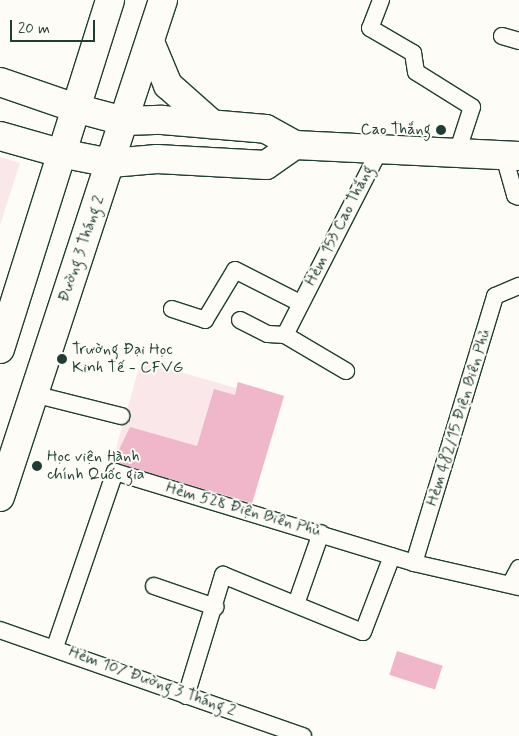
<!DOCTYPE html>
<html>
<head>
<meta charset="utf-8">
<style>
	body { margin:0 }
	#map { position:relative; width:519px; height:736px; overflow:hidden; background:#fdfcf7; font-family:Mynerve,sans-serif }
	div>[style] { position:absolute }
	[style*='--x'] { left:calc(var(--x)*1px); top:calc(var(--y)*1px); width:calc(var(--w)*1px); rotate:calc(var(--a)*1deg) }
	.built>* { inset:0; background:#f9e7ea }
	.building>* { inset:0; background:#f0b7cb; transform-origin:0 0 }
	.roads { filter:drop-shadow(1px 0 #1f3d34) drop-shadow(-1px 0 #1f3d34) drop-shadow(0 1px #1f3d34) drop-shadow(0 -1px #1f3d34) }
	.service>* { height:16px; margin:-8px; padding:0 8px; transform-origin:8px; border-radius:8px; background:#fdfcf7 }
	.tertiary>* { height:28px; margin:-14px; padding:0 14px; transform-origin:14px; border-radius:14px; background:#fdfcf7 }
	.secondary>* { height:28px; margin:-14px; padding:0 14px; transform-origin:14px; border-radius:14px; background:#fdfcf7 }
	.primary>* { height:28px; margin:-14px; padding:0 14px; transform-origin:14px; border-radius:14px; background:#fdfcf7 }
	.dots>* { width:14px; height:14px; translate:-50% -50%; box-sizing:border-box; border:2px solid #fdfcf7; border-radius:50% }
	span { translate:-50% -50%; white-space:nowrap; text-align:center; line-height:1.15; -webkit-text-stroke:4px #fdfcf7; paint-order:stroke }
	.poi-label { font-size:16px; color:#1f3d34 }
	.right { translate:-100% -50%; text-align:right }
	.left { translate:0 -50%; text-align:left }
	.street-label { font-size:16px; color:#1f3d34 }
	.scale { position:absolute; left:10px; top:20px; width:85px; height:22px; box-sizing:border-box; border:2px solid #1f3d34; border-top:0; padding-left:6px; font-size:15px; line-height:18px; white-space:nowrap; color:#1f3d34; -webkit-text-stroke:4px #fdfcf7; paint-order:stroke }
</style>
</head>
<body>
<div id="map">
	<div class="built">
		<div style="clip-path:polygon(0 157px,20px 163px,0 225px)"></div>
		<div style="clip-path:polygon(141px 361px,236px 388px,238px 382px,284px 396px,252px 504px,112px 462px)"></div>
	</div>
	<div class="building">
		<div style="clip-path:polygon(238px 382px,284px 396px,252px 503px,113px 462px,130px 427px,197px 446px,214px 389px,235px 395px)"></div>
		<div style="left:397px;top:651px;width:48px;height:25px;rotate:18deg"></div>
	</div>
	<div class="roads">
		<div class="service">
			<div style="--x:381;--y:0;--w:30;--a:111"></div>
			<div style="--x:370;--y:28;--w:50;--a:30.2"></div>
			<div style="--x:413;--y:53;--w:19;--a:81"></div>
			<div style="--x:416;--y:72;--w:66;--a:32"></div>
			<div style="--x:472;--y:107;--w:48;--a:108.1"></div>
			<div style="--x:502;--y:36;--w:18;--a:16"></div>
			<div style="--x:504;--y:156;--w:41;--a:74.2"></div>
			<div style="--x:515;--y:195;--w:4;--a:27"></div>
			<div style="--x:172;--y:309;--w:35;--a:18"></div>
			<div style="--x:205;--y:320;--w:58;--a:-59"></div>
			<div style="--x:235;--y:270;--w:73;--a:26.9"></div>
			<div style="--x:240;--y:320;--w:31;--a:27"></div>
			<div style="--x:268;--y:334;--w:17;--a:3"></div>
			<div style="--x:285;--y:335;--w:71;--a:30.5"></div>
			<div style="--x:285;--y:335;--w:209;--a:-62.9"></div>
			<div style="--x:33;--y:394;--w:91;--a:14"></div>
			<div style="--x:414;--y:563;--w:279;--a:-73.1"></div>
			<div style="--x:495;--y:296;--w:26;--a:-23"></div>
			<div style="--x:511;--y:583;--w:17;--a:-62"></div>
			<div style="--x:154;--y:586;--w:65;--a:19"></div>
			<div style="--x:296;--y:604;--w:75;--a:-70.6"></div>
			<div style="--x:0;--y:630;--w:321;--a:19.3"></div>
			<div style="--x:55;--y:647;--w:185;--a:-71.1"></div>
			<div style="--x:115;--y:472;--w:313;--a:16.9"></div>
			<div style="--x:414;--y:563;--w:108;--a:12.9"></div>
			<div style="--x:186;--y:696;--w:127;--a:-73"></div>
			<div style="--x:223;--y:575;--w:151;--a:22.2"></div>
			<div style="--x:363;--y:632;--w:81;--a:-69.1"></div>
		</div>
		<div class="tertiary">
			<div style="--x:0;--y:82;--w:79;--a:19.1"></div>
			<div style="--x:0;--y:136;--w:62;--a:15.8"></div>
		</div>
		<div class="secondary">
			<div style="--x:75;--y:108;--w:51;--a:14.9"></div>
			<div style="--x:124;--y:121;--w:38;--a:-2"></div>
			<div style="--x:162;--y:120;--w:104;--a:4.9"></div>
			<div style="--x:266;--y:129;--w:33;--a:29"></div>
			<div style="--x:295;--y:145;--w:224;--a:2.8"></div>
			<div style="--x:60;--y:153;--w:52;--a:11.1"></div>
			<div style="--x:111;--y:163;--w:46;--a:-5"></div>
			<div style="--x:157;--y:159;--w:109;--a:3.2"></div>
			<div style="--x:266;--y:165;--w:35;--a:-35"></div>
		</div>
		<div class="primary">
			<div style="--x:150;--y:42;--w:47;--a:67.3"></div>
			<div style="--x:168;--y:85;--w:59;--a:41.6"></div>
			<div style="--x:0;--y:349;--w:366;--a:-72.5"></div>
			<div style="--x:0;--y:497;--w:523;--a:-71.84"></div>
		</div>
	</div>
	<div class="dots">
		<div style="left:441px;top:130px;background:#1f3d34"></div>
		<div style="left:62px;top:359px;background:#1f3d34"></div>
		<div style="left:37px;top:466px;background:#1f3d34"></div>
	</div>
	<div class="poi-label">
		<span class="right" style="left:431px;top:130px">Cao Thắng</span>
		<span class="left" style="left:72px;top:359px">Trường Đại Học<br>Kinh Tế - CFVG</span>
		<span class="left" style="left:47px;top:466px">Học viện Hành<br>chính Quốc gia</span>
	</div>
	<div class="street-label">
		<span style="left:340px;top:226px;rotate:-63deg">Hẻm 153 Cao Thắng</span>
		<span style="left:82px;top:249px;rotate:-71deg">Đường 3 Tháng 2</span>
		<span style="left:459px;top:418px;rotate:-73deg">Hẻm 482/15 Điện Biên Phủ</span>
		<span style="left:243px;top:510px;rotate:16deg">Hẻm 528 Điện Biên Phủ</span>
		<span style="left:152px;top:682px;rotate:20deg">Hẻm 107 Đường 3 Tháng 2</span>
	</div>
	<div class="scale">20 m</div>
</div>
</body>
</html>
